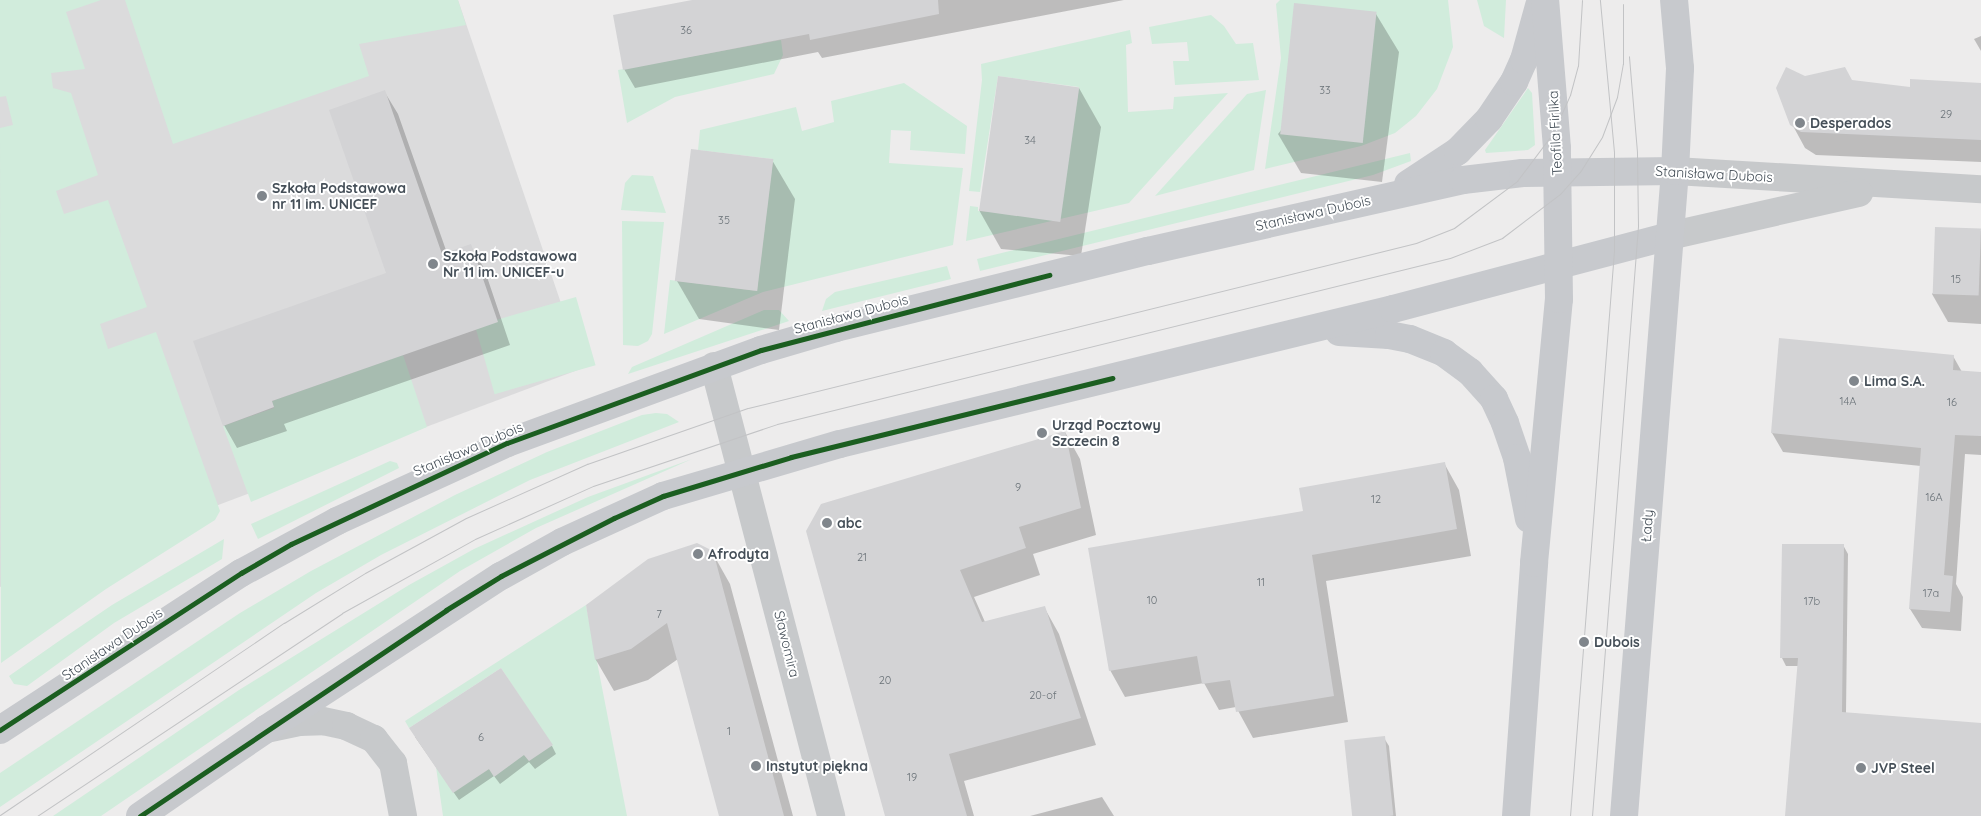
<!DOCTYPE html>
<html>
<head>
<meta charset="utf-8">
<style>
	body { margin:0 }
	#map { position:relative; width:1981px; height:816px; overflow:hidden; background:#edecec; font-family:Quicksand,sans-serif }
	div>[style] { position:absolute }
	[style*='--x'] { left:calc(var(--x)*1px); top:calc(var(--y)*1px); width:calc(var(--w)*1px); rotate:calc(var(--a)*1deg) }
	.education>* { inset:0; background:#dbdbdc }
	.green>* { inset:0; background:#d1ecdc; transform-origin:0 0 }
	.shadow>* { inset:0; background:#0003 }
	.building>* { inset:0; background:#d3d3d5; transform-origin:0 0 }
	.street>* { height:28px; margin:-14px; padding:0 14px; transform-origin:14px; border-radius:14px; background:#c7c9cb }
	.secondary>* { height:28px; margin:-14px; padding:0 14px; transform-origin:14px; border-radius:14px; background:#c7c9cd }
	.tram>* { height:1px; margin:-0.5px; padding:0 0.5px; transform-origin:0.5px; border-radius:0.5px; background:#c2c3c5 }
	.cycleway>* { height:5px; margin:-2.5px; padding:0 2.5px; transform-origin:2.5px; border-radius:2.5px; background:#1b5e20 }
	.dots>* { width:14px; height:14px; translate:-50% -50%; box-sizing:border-box; border:2px solid #fff; border-radius:50% }
	span { translate:-50% -50%; white-space:nowrap; text-align:center; line-height:1.15; -webkit-text-stroke:4px #fff; paint-order:stroke }
	.number-label { font-size:11px; color:#6a7278 }
	.number-label span { -webkit-text-stroke-width:0 }
	.poi-label { font-size:14px; color:#454f58; font-weight:700 }
	.left { translate:0 -50%; text-align:left }
	.street-label { font-size:14px; color:#454f58 }
</style>
</head>
<body>
<div id="map">
	<div class="education">
		<div style="clip-path:polygon(0 0,458px 0,583px 368px,0 587px)"></div>
	</div>
	<div class="green">
		<div style="clip-path:polygon(0 0,101px 0,66px 12px,85px 69px,51px 73px,53px 88px,71px 93px,98px 175px,56px 191px,64px 214px,108px 200px,147px 307px,100px 324px,108px 349px,156px 332px,220px 511px,215px 520px,106px 589px,1px 663px,0 128px,13px 125px,6px 96px,0 97px)"></div>
		<div style="clip-path:polygon(125px 0,458px 0,466px 25px,359px 44px,369px 76px,173px 144px)"></div>
		<div style="clip-path:polygon(1280px 0,1448px 0,1453px 47px,1437px 89px,1416px 116px,1395px 133px,1361px 146px,1265px 169px,1281px 58px,1276px 4px)"></div>
		<div style="clip-path:polygon(1477px 0,1506px 0,1504px 38px,1484px 26px)"></div>
		<div style="clip-path:polygon(1211px 15px,1224px 26px,1236px 44px,1253px 43px,1259px 80px,1175px 85px,1173px 61px,1189px 61px,1187px 42px,1152px 44px,1149px 27px)"></div>
		<div style="clip-path:polygon(1130px 30px,1132px 43px,1126px 45px,1128px 112px,1173px 109px,1174px 97px,1228px 93px,1129px 203px,966px 241px,970px 206px,978px 207px,978px 211px,1059px 217px,1079px 87px,998px 76px,980px 192px,969px 191px,982px 80px,981px 64px)"></div>
		<div style="clip-path:polygon(781px 40px,783px 55px,774px 74px,675px 97px,627px 123px,618px 70px)"></div>
		<div style="clip-path:polygon(904px 83px,967px 126px,965px 154px,910px 150px,911px 131px,891px 130px,889px 163px,963px 168px,953px 245px,763px 292px,664px 334px,670px 280px,757px 291px,773px 159px,698px 150px,700px 130px,796px 107px,802px 131px,834px 122px,831px 101px)"></div>
		<div style="clip-path:polygon(1528px 88px,1532px 93px,1535px 145px,1528px 150px,1486px 153px,1485px 150px)"></div>
		<div style="clip-path:polygon(1266px 90px,1254px 170px,1155px 196px,1247px 94px)"></div>
		<div style="clip-path:polygon(1410px 153px,1411px 161px,1373px 175px,980px 271px,977px 259px)"></div>
		<div style="clip-path:polygon(632px 175px,653px 176px,666px 213px,621px 210px,625px 183px)"></div>
		<div style="clip-path:polygon(622px 221px,664px 222px,652px 334px,648px 341px,638px 346px,623px 345px)"></div>
		<div style="clip-path:polygon(947px 266px,951px 279px,822px 311px,826px 299px,835px 292px)"></div>
		<div style="left:576px;top:297px;width:71px;height:105px;rotate:74deg"></div>
		<div style="clip-path:polygon(764px 310px,779px 310px,789px 321px,628px 374px,632px 367px)"></div>
		<div style="clip-path:polygon(403px 355px,427px 427px,251px 502px,223px 426px,274px 408px,272px 401px)"></div>
		<div style="clip-path:polygon(656px 413px,667px 414px,679px 422px,530px 480px,381px 555px,316px 593px,0 807px,0 773px,240px 613px,311px 571px,455px 495px,547px 452px,642px 415px)"></div>
		<div style="clip-path:polygon(692px 459px,536px 528px,460px 571px,101px 816px,53px 816px,239px 690px,409px 585px,474px 549px,588px 497px)"></div>
		<div style="clip-path:polygon(390px 461px,397px 463px,399px 468px,258px 539px,251px 524px)"></div>
		<div style="clip-path:polygon(224px 539px,222px 559px,114px 623px,27px 686px,14px 684px,9px 676px,59px 641px,112px 605px)"></div>
		<div style="clip-path:polygon(586px 605px,627px 816px,443px 816px,436px 767px,453px 792px,489px 769px,494px 776px,519px 749px,529px 761px,552px 745px,501px 668px,409px 728px,405px 721px)"></div>
	</div>
	<div class="shadow">
		<div style="clip-path:polygon(699px 0,1124px 0,822px 58px,818px 52px,635px 88px,624px 69px)"></div>
		<div style="clip-path:polygon(1376px 14px,1399px 52px,1382px 182px,1301px 173px,1278px 134px)"></div>
		<div style="clip-path:polygon(1981px 36px,1981px 51px,1974px 39px)"></div>
		<div style="clip-path:polygon(1805px 77px,1912px 89px,1981px 84px,1981px 162px,1816px 155px,1805px 148px,1792px 124px)"></div>
		<div style="clip-path:polygon(1079px 88px,1101px 127px,1081px 256px,1001px 249px,979px 210px)"></div>
		<div style="clip-path:polygon(384px 91px,398px 114px,447px 253px,470px 245px,484px 268px,510px 345px,284px 424px,287px 431px,237px 448px,224px 425px,388px 274px)"></div>
		<div style="clip-path:polygon(772px 160px,795px 199px,779px 330px,699px 319px,677px 281px)"></div>
		<div style="clip-path:polygon(1981px 230px,1981px 324px,1948px 322px,1932px 294px)"></div>
		<div style="clip-path:polygon(1953px 356px,1962px 372px,1981px 373px,1981px 455px,1965px 454px,1956px 584px,1963px 597px,1961px 631px,1922px 628px,1910px 609px,1921px 466px,1783px 452px,1772px 433px)"></div>
		<div style="clip-path:polygon(1065px 432px,1080px 459px,1096px 535px,1033px 554px,1040px 575px,974px 597px,985px 622px,1044px 607px,1059px 634px,1096px 745px,964px 781px,974px 816px,886px 816px,808px 531px)"></div>
		<div style="clip-path:polygon(1444px 463px,1459px 490px,1471px 556px,1326px 581px,1348px 722px,1253px 738px,1236px 707px,1219px 710px,1204px 683px,1125px 697px,1110px 670px,1305px 512px)"></div>
		<div style="clip-path:polygon(1843px 545px,1848px 554px,1846px 713px,1981px 724px,1981px 816px,1787px 816px,1799px 666px,1786px 666px,1782px 658px)"></div>
		<div style="clip-path:polygon(712px 552px,730px 584px,793px 816px,720px 816px,678px 659px,648px 680px,614px 691px,596px 660px,587px 605px)"></div>
		<div style="clip-path:polygon(415px 737px,552px 746px,556px 754px,535px 769px,529px 762px,500px 784px,494px 776px,459px 800px)"></div>
		<div style="clip-path:polygon(1384px 738px,1389px 746px,1396px 816px,1354px 816px)"></div>
		<div style="clip-path:polygon(1102px 797px,1114px 816px,1030px 816px)"></div>
	</div>
	<div class="building">
		<div style="clip-path:polygon(692px 0,938px 0,939px 14px,810px 40px,809px 34px,623px 70px,613px 15px)"></div>
		<div style="left:1294px;top:3px;width:83px;height:132px;rotate:6deg"></div>
		<div style="clip-path:polygon(1786px 67px,1805px 76px,1845px 67px,1852px 80px,1910px 87px,1910px 79px,1981px 83px,1981px 140px,1801px 132px,1790px 125px,1776px 88px)"></div>
		<div style="left:998px;top:76px;width:82px;height:136px;rotate:8deg"></div>
		<div style="clip-path:polygon(385px 90px,442px 254px,471px 244px,498px 322px,272px 401px,274px 407px,223px 426px,193px 341px,386px 273px,329px 110px)"></div>
		<div style="left:691px;top:149px;width:83px;height:133px;rotate:7deg"></div>
		<div style="left:1935px;top:227px;width:46px;height:67px;rotate:2deg"></div>
		<div style="clip-path:polygon(1779px 338px,1954px 355px,1953px 370px,1981px 372px,1981px 436px,1955px 435px,1944px 575px,1953px 576px,1950px 612px,1909px 609px,1921px 448px,1771px 433px)"></div>
		<div style="clip-path:polygon(1065px 431px,1081px 508px,1019px 527px,1026px 548px,960px 570px,982px 622px,1045px 606px,1081px 718px,949px 754px,967px 816px,885px 816px,806px 531px,821px 504px)"></div>
		<div style="clip-path:polygon(1445px 462px,1457px 529px,1312px 555px,1334px 696px,1236px 712px,1230px 680px,1202px 684px,1197px 656px,1109px 671px,1088px 548px,1303px 511px,1299px 488px)"></div>
		<div style="clip-path:polygon(697px 543px,713px 551px,784px 816px,719px 816px,667px 623px,631px 649px,595px 660px,586px 605px,648px 559px)"></div>
		<div style="clip-path:polygon(1782px 544px,1844px 544px,1842px 712px,1981px 723px,1981px 816px,1785px 816px,1798px 658px,1780px 658px)"></div>
		<div style="clip-path:polygon(501px 668px,553px 745px,529px 761px,524px 755px,494px 777px,489px 769px,453px 793px,409px 728px)"></div>
		<div style="left:1385px;top:736px;width:80px;height:41px;rotate:84deg"></div>
	</div>
	<div class="street">
		<div style="--x:1675;--y:171;--w:307;--a:3.4"></div>
		<div style="--x:1669;--y:236;--w:195;--a:-12.8"></div>
		<div style="--x:714;--y:366;--w:465;--a:75.4"></div>
		<div style="--x:266;--y:729;--w:34;--a:-12"></div>
		<div style="--x:299;--y:722;--w:24;--a:-2"></div>
		<div style="--x:323;--y:721;--w:24;--a:12"></div>
		<div style="--x:346;--y:726;--w:31;--a:25"></div>
		<div style="--x:374;--y:739;--w:31;--a:52"></div>
		<div style="--x:393;--y:763;--w:54;--a:79.3"></div>
	</div>
	<div class="secondary">
		<div style="--x:1408;--y:184;--w:60;--a:-33.4"></div>
		<div style="--x:1458;--y:151;--w:45;--a:-45.9"></div>
		<div style="--x:1489;--y:119;--w:45;--a:-56"></div>
		<div style="--x:1514;--y:82;--w:24;--a:-66"></div>
		<div style="--x:1524;--y:60;--w:56;--a:-74.5"></div>
		<div style="--x:1339;--y:332;--w:50;--a:3.4"></div>
		<div style="--x:1389;--y:335;--w:21;--a:11"></div>
		<div style="--x:1410;--y:339;--w:37;--a:22"></div>
		<div style="--x:1444;--y:353;--w:32;--a:36"></div>
		<div style="--x:1470;--y:372;--w:36;--a:48"></div>
		<div style="--x:1494;--y:399;--w:26;--a:65"></div>
		<div style="--x:1505;--y:423;--w:37;--a:71"></div>
		<div style="--x:1517;--y:458;--w:62;--a:78.9"></div>
		<div style="--x:0;--y:730;--w:288;--a:-33.1"></div>
		<div style="--x:241;--y:573;--w:109;--a:-28.4"></div>
		<div style="--x:337;--y:521;--w:187;--a:-24.6"></div>
		<div style="--x:507;--y:443;--w:270;--a:-20.1"></div>
		<div style="--x:761;--y:350;--w:78;--a:-16.3"></div>
		<div style="--x:836;--y:328;--w:321;--a:-13.9"></div>
		<div style="--x:1148;--y:251;--w:323;--a:-12.7"></div>
		<div style="--x:1463;--y:180;--w:60;--a:-6.7"></div>
		<div style="--x:1523;--y:173;--w:152;--a:-0.8"></div>
		<div style="--x:140;--y:816;--w:153;--a:-34.6"></div>
		<div style="--x:266;--y:729;--w:280;--a:-33.1"></div>
		<div style="--x:501;--y:576;--w:70;--a:-29.1"></div>
		<div style="--x:562;--y:542;--w:111;--a:-24.5"></div>
		<div style="--x:663;--y:496;--w:184;--a:-16.4"></div>
		<div style="--x:840;--y:444;--w:569;--a:-13.72"></div>
		<div style="--x:1393;--y:309;--w:285;--a:-14.8"></div>
		<div style="--x:1516;--y:816;--w:254;--a:-85.9"></div>
		<div style="--x:1534;--y:563;--w:265;--a:-84.6"></div>
		<div style="--x:1559;--y:299;--w:151;--a:-90.8"></div>
		<div style="--x:1557;--y:148;--w:148;--a:-94.6"></div>
		<div style="--x:1624;--y:816;--w:647;--a:-85.48"></div>
		<div style="--x:1675;--y:171;--w:103;--a:-87.2"></div>
		<div style="--x:1680;--y:68;--w:68;--a:-95"></div>
	</div>
	<div class="tram">
		<div style="--x:0;--y:815;--w:343;--a:-34.1"></div>
		<div style="--x:284;--y:623;--w:95;--a:-31.7"></div>
		<div style="--x:365;--y:573;--w:115;--a:-28.6"></div>
		<div style="--x:466;--y:518;--w:133;--a:-24.1"></div>
		<div style="--x:587;--y:464;--w:170;--a:-19.2"></div>
		<div style="--x:748;--y:408;--w:688;--a:-13.87"></div>
		<div style="--x:1416;--y:243;--w:41;--a:-21.5"></div>
		<div style="--x:1454;--y:228;--w:79;--a:-36.7"></div>
		<div style="--x:1517;--y:181;--w:60;--a:-53.1"></div>
		<div style="--x:1553;--y:133;--w:42;--a:-65.9"></div>
		<div style="--x:1570;--y:95;--w:30;--a:-75"></div>
		<div style="--x:1578;--y:66;--w:66;--a:-86.5"></div>
		<div style="--x:37;--y:816;--w:366;--a:-33.6"></div>
		<div style="--x:342;--y:613;--w:152;--a:-29.1"></div>
		<div style="--x:475;--y:539;--w:129;--a:-24.2"></div>
		<div style="--x:593;--y:486;--w:194;--a:-18.6"></div>
		<div style="--x:777;--y:424;--w:693;--a:-13.86"></div>
		<div style="--x:1450;--y:258;--w:56;--a:-21"></div>
		<div style="--x:1502;--y:238;--w:73;--a:-37.2"></div>
		<div style="--x:1560;--y:194;--w:30;--a:-48"></div>
		<div style="--x:1580;--y:172;--w:41;--a:-57.8"></div>
		<div style="--x:1602;--y:137;--w:43;--a:-69.4"></div>
		<div style="--x:1617;--y:97;--w:34;--a:-80"></div>
		<div style="--x:1623;--y:64;--w:60;--a:-90"></div>
		<div style="--x:1570;--y:816;--w:567;--a:-85.55"></div>
		<div style="--x:1614;--y:251;--w:99;--a:-90"></div>
		<div style="--x:1614;--y:152;--w:153;--a:-95.3"></div>
		<div style="--x:1592;--y:816;--w:592;--a:-85.54"></div>
		<div style="--x:1638;--y:226;--w:74;--a:-90.8"></div>
		<div style="--x:1637;--y:152;--w:96;--a:-94.8"></div>
	</div>
	<div class="cycleway">
		<div style="--x:0;--y:730;--w:288;--a:-33.1"></div>
		<div style="--x:241;--y:573;--w:58;--a:-30.1"></div>
		<div style="--x:291;--y:544;--w:238;--a:-25.1"></div>
		<div style="--x:507;--y:443;--w:270;--a:-20.1"></div>
		<div style="--x:761;--y:350;--w:298;--a:-14.6"></div>
		<div style="--x:140;--y:816;--w:369;--a:-33.9"></div>
		<div style="--x:446;--y:610;--w:65;--a:-31.7"></div>
		<div style="--x:501;--y:576;--w:127;--a:-27.2"></div>
		<div style="--x:614;--y:518;--w:54;--a:-24.2"></div>
		<div style="--x:663;--y:496;--w:134;--a:-16.9"></div>
		<div style="--x:791;--y:457;--w:331;--a:-13.8"></div>
	</div>
	<div class="dots">
		<div style="left:1800px;top:123px;background:#80868c"></div>
		<div style="left:262px;top:196px;background:#80868c"></div>
		<div style="left:433px;top:264px;background:#80868c"></div>
		<div style="left:1854px;top:381px;background:#80868c"></div>
		<div style="left:1042px;top:433px;background:#80868c"></div>
		<div style="left:827px;top:523px;background:#80868c"></div>
		<div style="left:698px;top:554px;background:#80868c"></div>
		<div style="left:1584px;top:642px;background:#80868c"></div>
		<div style="left:756px;top:766px;background:#80868c"></div>
		<div style="left:1861px;top:768px;background:#80868c"></div>
	</div>
	<div class="number-label">
		<span style="left:686px;top:30px">36</span>
		<span style="left:1325px;top:90px">33</span>
		<span style="left:1946px;top:114px">29</span>
		<span style="left:1030px;top:140px">34</span>
		<span style="left:724px;top:220px">35</span>
		<span style="left:1956px;top:279px">15</span>
		<span style="left:1848px;top:401px">14A</span>
		<span style="left:1952px;top:402px">16</span>
		<span style="left:1018px;top:487px">9</span>
		<span style="left:1934px;top:497px">16A</span>
		<span style="left:1376px;top:499px">12</span>
		<span style="left:862px;top:557px">21</span>
		<span style="left:1261px;top:582px">11</span>
		<span style="left:1931px;top:593px">17a</span>
		<span style="left:1152px;top:600px">10</span>
		<span style="left:1812px;top:601px">17b</span>
		<span style="left:659px;top:614px">7</span>
		<span style="left:885px;top:680px">20</span>
		<span style="left:1043px;top:695px">20-of</span>
		<span style="left:729px;top:731px">1</span>
		<span style="left:481px;top:737px">6</span>
		<span style="left:912px;top:777px">19</span>
	</div>
	<div class="poi-label">
		<span class="left" style="left:1810px;top:123px">Desperados</span>
		<span class="left" style="left:272px;top:196px">Szkoła Podstawowa<br>nr 11 im. UNICEF</span>
		<span class="left" style="left:443px;top:264px">Szkoła Podstawowa<br>Nr 11 im. UNICEF-u</span>
		<span class="left" style="left:1864px;top:381px">Lima S.A.</span>
		<span class="left" style="left:1052px;top:433px">Urząd Pocztowy<br>Szczecin 8</span>
		<span class="left" style="left:837px;top:523px">abc</span>
		<span class="left" style="left:708px;top:554px">Afrodyta</span>
		<span class="left" style="left:1594px;top:642px">Dubois</span>
		<span class="left" style="left:766px;top:766px">Instytut piękna</span>
		<span class="left" style="left:1871px;top:768px">JVP Steel</span>
	</div>
	<div class="street-label">
		<span style="left:1555px;top:133px;rotate:-93deg">Teofila Firlika</span>
		<span style="left:1714px;top:174px;rotate:3deg">Stanisława Dubois</span>
		<span style="left:1313px;top:213px;rotate:-13deg">Stanisława Dubois</span>
		<span style="left:851px;top:314px;rotate:-15deg">Stanisława Dubois</span>
		<span style="left:468px;top:449px;rotate:-23deg">Stanisława Dubois</span>
		<span style="left:1647px;top:526px;rotate:-86deg">Łady</span>
		<span style="left:112px;top:644px;rotate:-34deg">Stanisława Dubois</span>
		<span style="left:787px;top:644px;rotate:76deg">Sławomira</span>
	</div>
</div>
</body>
</html>
